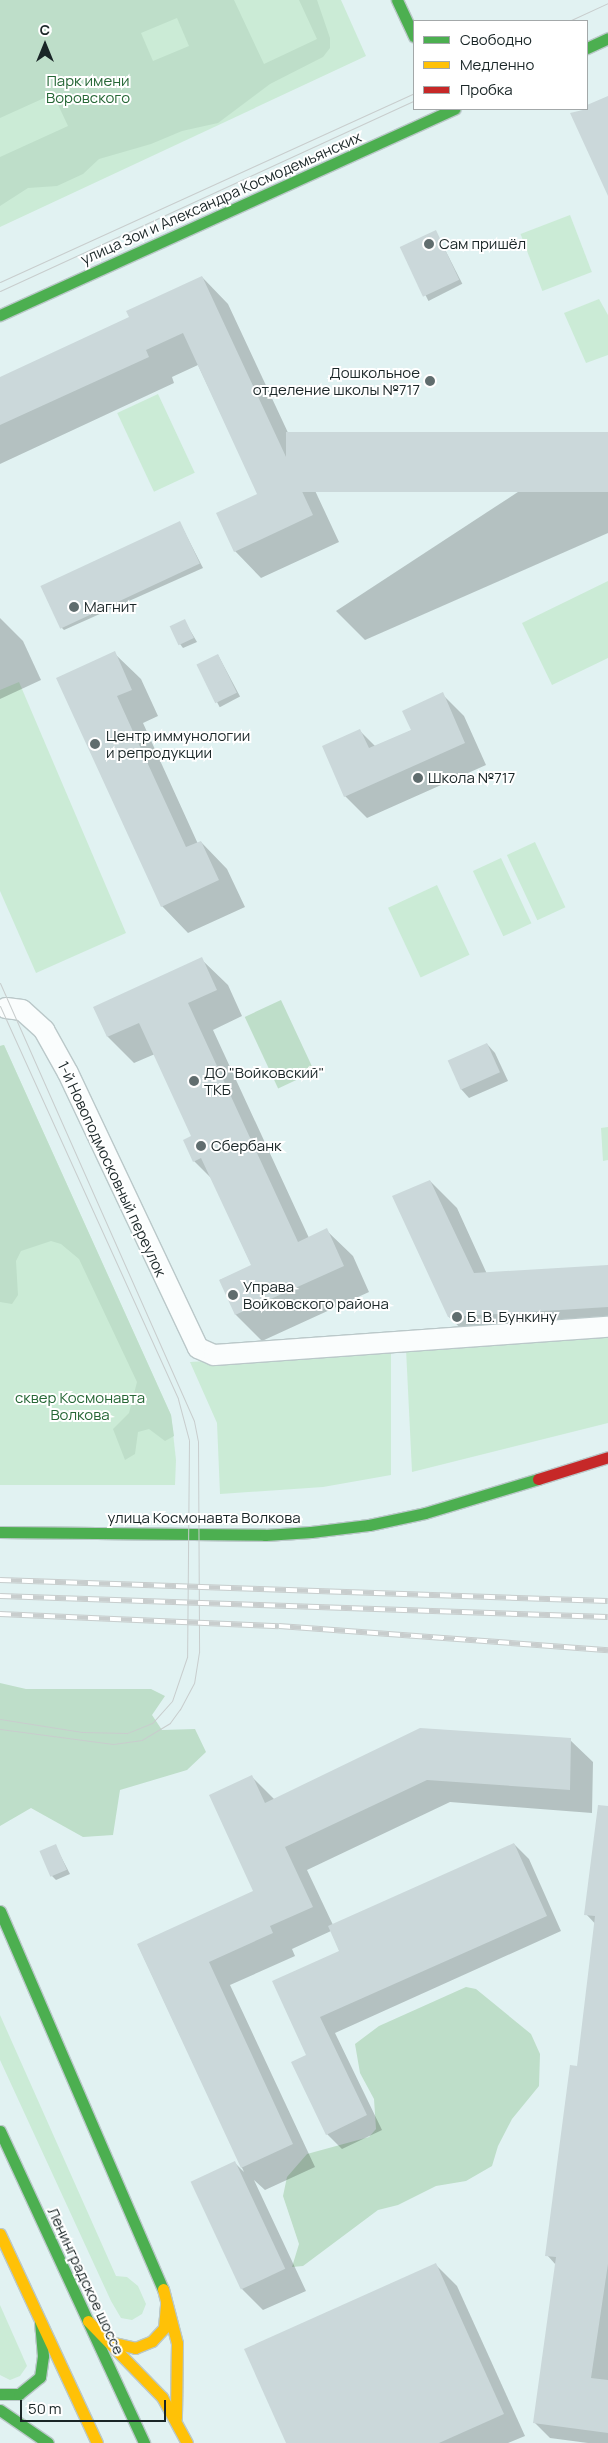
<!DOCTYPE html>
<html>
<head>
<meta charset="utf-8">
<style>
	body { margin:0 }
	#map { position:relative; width:608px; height:2443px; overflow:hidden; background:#e1f2f2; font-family:Manrope,sans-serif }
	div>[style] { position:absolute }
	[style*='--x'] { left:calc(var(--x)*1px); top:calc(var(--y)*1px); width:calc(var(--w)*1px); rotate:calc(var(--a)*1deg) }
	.green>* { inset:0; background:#cbebd6; transform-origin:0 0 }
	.forest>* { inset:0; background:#bedec9; transform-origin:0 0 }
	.shadow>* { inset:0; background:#0003; transform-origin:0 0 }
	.building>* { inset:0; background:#cbd8da; transform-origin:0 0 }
	.roads { filter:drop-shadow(1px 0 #bac8c9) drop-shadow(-1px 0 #bac8c9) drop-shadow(0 1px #bac8c9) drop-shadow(0 -1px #bac8c9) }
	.street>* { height:20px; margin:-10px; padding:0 10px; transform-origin:10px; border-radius:10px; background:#fafdfd }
	.fast>* { height:11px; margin:-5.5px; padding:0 5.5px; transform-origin:5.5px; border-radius:5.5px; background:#4caf50 }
	.slow>* { height:11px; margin:-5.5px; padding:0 5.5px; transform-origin:5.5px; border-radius:5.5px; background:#ffc107 }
	.jam>* { height:11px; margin:-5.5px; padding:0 5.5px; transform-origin:5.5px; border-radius:5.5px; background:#c62828 }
	.tram>* { height:1px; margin:-0.5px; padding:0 0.5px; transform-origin:0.5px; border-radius:0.5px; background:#c8cdcd }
	.rail>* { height:5.5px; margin-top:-2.75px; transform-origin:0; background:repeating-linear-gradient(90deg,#fff 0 11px,#c8cdcd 0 22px); box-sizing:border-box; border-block:1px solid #c8cdcd }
	.dots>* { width:14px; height:14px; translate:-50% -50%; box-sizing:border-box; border:2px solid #fff; border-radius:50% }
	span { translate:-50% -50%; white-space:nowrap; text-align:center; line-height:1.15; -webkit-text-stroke:4px #fff; paint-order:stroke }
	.park-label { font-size:15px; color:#266736 }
	.street-label { font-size:15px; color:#1a2627 }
	.poi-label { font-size:15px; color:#1a2627 }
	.left { translate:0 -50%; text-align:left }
	.right { translate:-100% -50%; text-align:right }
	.legend { position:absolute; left:413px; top:20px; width:175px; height:90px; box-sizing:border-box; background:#fff; border:1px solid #a3a8a9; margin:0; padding:6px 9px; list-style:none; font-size:15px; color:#1a2627 }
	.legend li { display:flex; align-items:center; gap:10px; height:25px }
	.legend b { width:25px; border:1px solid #a3a8a9 }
	.north { position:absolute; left:20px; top:20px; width:50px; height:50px; -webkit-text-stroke:4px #fff; paint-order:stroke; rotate:0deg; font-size:14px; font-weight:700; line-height:20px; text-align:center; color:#1a2627 }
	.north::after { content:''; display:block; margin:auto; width:18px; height:22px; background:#1a2627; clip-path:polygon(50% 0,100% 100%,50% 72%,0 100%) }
	.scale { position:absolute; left:20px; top:2400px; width:146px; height:22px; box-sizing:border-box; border:2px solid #1a2627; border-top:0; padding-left:6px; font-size:15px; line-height:18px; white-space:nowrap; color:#1a2627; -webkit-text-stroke:4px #fff; paint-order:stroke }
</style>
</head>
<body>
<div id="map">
	<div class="green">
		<div style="clip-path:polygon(0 0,341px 0,366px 56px,0 227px)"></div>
		<div style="left:570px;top:215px;width:61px;height:53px;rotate:69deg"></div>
		<div style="clip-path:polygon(599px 299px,608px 315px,608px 355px,586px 363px,564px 313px)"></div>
		<div style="left:158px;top:394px;width:87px;height:45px;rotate:65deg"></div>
		<div style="clip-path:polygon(608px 581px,608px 658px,552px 685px,522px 623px)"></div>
		<div style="clip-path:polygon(19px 682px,126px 933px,36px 973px,0 891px,0 690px)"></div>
		<div style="left:535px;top:842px;width:72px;height:31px;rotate:65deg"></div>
		<div style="left:501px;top:858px;width:72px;height:31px;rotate:65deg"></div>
		<div style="left:437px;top:885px;width:77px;height:54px;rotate:65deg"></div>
		<div style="clip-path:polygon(4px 1045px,171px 1415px,176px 1460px,175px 1485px,0 1485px,0 1046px)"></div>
		<div style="clip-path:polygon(608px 1127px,608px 1160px,603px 1161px,601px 1128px)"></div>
		<div style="clip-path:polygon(608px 1332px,608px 1423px,412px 1472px,406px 1349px)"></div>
		<div style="clip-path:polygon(391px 1350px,391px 1475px,323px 1487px,220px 1494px,217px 1423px,190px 1362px)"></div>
		<div style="clip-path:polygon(0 2015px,116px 2276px,127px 2277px,138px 2286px,146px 2304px,142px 2314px,132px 2320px,121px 2318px,111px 2301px,0 2060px)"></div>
		<div style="clip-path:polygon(0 2305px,27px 2366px,20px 2376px,10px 2380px,0 2375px)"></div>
	</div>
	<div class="forest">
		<div style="clip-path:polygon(evenodd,0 0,234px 0,264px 64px,317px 39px,299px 0,317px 0,330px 38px,330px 48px,323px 57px,270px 84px,218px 123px,182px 131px,151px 144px,99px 159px,83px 174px,57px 186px,28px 188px,0 206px,0 157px,68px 126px,53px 94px,0 118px,0 0,177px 18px,189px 46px,153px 61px,141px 33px,177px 18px)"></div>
		<div style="left:281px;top:1000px;width:79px;height:40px;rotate:65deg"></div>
		<div style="clip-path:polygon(4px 1045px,171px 1415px,174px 1436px,165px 1441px,149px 1429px,138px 1432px,135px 1454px,125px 1460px,113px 1429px,129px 1413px,137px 1382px,79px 1259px,61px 1244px,51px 1241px,21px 1251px,16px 1261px,18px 1295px,12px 1304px,0 1302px,0 1046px)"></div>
		<div style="clip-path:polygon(0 1683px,26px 1689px,151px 1689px,165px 1696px,152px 1715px,162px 1730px,195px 1729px,206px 1752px,187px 1770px,120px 1790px,113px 1835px,83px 1837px,31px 1808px,0 1826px)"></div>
		<div style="clip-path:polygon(466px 1987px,476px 1989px,531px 2034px,540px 2054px,539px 2086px,512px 2119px,498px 2146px,492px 2166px,466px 2181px,436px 2186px,398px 2205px,378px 2210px,303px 2266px,292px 2267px,299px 2244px,283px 2196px,287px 2177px,307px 2154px,369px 2137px,376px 2129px,374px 2099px,360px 2073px,355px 2044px,379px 2026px)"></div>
	</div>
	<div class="shadow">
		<div style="left:436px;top:232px;width:58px;height:38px;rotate:63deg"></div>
		<div style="clip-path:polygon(202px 277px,228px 304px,339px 542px,261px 578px,235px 551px,259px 495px,198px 365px,172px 377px,174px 383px,0 464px,0 378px,130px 318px)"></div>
		<div style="clip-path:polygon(608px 433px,608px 533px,365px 640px,336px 611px)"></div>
		<div style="clip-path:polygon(180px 523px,203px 568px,64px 630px,60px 626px)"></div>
		<div style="clip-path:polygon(0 618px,23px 641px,41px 680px,0 699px)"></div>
		<div style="clip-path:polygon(184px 620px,197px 642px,183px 648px,180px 644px)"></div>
		<div style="clip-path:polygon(114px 653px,141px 679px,158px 716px,143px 723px,198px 844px,201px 842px,227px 869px,245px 907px,188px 933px,162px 906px,58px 679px)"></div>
		<div style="left:218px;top:655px;width:47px;height:23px;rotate:62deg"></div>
		<div style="clip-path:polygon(442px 694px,464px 716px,486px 765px,367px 818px,345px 796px,360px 731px,376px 747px,412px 730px)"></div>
		<div style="clip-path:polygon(201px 959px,228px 985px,242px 1016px,213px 1030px,309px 1238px,326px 1230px,353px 1256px,369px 1292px,262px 1341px,236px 1315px,220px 1280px,252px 1266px,212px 1179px,194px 1161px,185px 1140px,193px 1136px,155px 1054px,134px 1063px,108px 1037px,95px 1008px)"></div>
		<div style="clip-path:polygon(487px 1044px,495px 1053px,508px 1081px,469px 1098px,461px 1089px)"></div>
		<div style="clip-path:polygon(430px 1181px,457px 1208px,487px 1274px,608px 1266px,608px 1335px,476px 1343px,449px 1317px)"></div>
		<div style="clip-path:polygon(570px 1740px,593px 1762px,592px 1813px,450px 1802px,307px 1870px,333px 1925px,514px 1844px,529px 1859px,561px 1931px,335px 2033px,382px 2130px,342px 2149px,327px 2134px,307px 2055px,340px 1952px,331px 1931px,292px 1949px,295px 1956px,230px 1985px,315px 2167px,265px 2190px,254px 2180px,306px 2291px,263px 2310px,242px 2289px,234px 2162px,244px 2172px,138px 1945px,255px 1891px,251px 1776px,275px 1800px)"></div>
		<div style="clip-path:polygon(608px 1810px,608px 1930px,601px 1930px,586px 1914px)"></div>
		<div style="clip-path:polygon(55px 1845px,70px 1874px,56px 1880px,52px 1876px)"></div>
		<div style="clip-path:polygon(608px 1947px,608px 2443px,588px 2443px,550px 2438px,534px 2422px,556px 2265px,547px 2255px,578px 2067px)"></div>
		<div style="clip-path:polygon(435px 2264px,457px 2286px,525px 2436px,508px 2443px,288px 2443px)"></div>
	</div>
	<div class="building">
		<div style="clip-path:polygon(608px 96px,608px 196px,570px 113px,587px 109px,587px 105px)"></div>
		<div style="left:436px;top:230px;width:55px;height:40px;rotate:65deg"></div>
		<div style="clip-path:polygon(202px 276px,313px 515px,234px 552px,216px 513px,257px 494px,183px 333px,146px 350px,149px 357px,0 425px,0 377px,129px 317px,126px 311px)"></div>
		<div style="left:608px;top:432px;width:60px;height:322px;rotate:90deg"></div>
		<div style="left:180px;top:521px;width:47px;height:154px;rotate:65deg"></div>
		<div style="left:185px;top:619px;width:21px;height:17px;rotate:65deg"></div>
		<div style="clip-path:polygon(115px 651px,132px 690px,117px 696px,136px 738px,186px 847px,201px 841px,219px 880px,161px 907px,56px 678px)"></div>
		<div style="left:218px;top:654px;width:43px;height:24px;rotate:64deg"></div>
		<div style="clip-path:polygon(443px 692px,465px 743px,344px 797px,322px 746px,360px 729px,369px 748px,411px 730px,402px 711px)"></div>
		<div style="clip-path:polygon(202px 957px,217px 990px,188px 1003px,298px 1242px,327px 1228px,344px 1266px,235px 1315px,219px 1280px,251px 1265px,201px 1158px,193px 1162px,183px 1140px,191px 1136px,139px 1023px,107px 1037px,93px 1007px)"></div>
		<div style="left:487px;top:1043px;width:32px;height:43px;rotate:66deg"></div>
		<div style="clip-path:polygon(430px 1180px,474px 1273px,608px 1265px,608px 1307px,448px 1317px,392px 1196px)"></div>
		<div style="clip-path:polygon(420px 1728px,571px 1738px,570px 1790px,427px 1780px,285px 1847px,313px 1907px,270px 1926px,273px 1933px,209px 1962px,293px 2144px,241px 2168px,137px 1944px,253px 1891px,209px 1795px,252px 1775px,265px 1803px)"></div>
		<div style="clip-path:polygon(598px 1805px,608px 1806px,608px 2264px,591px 2378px,608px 2380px,608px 2433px,533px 2423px,556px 2257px,545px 2256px,570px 2065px,577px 2066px,595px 1916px,584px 1915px)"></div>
		<div style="clip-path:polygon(514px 1843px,547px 1916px,320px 2017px,367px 2115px,326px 2135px,291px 2062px,306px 2055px,272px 1981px,339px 1951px,328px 1926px)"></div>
		<div style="left:56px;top:1844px;width:28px;height:18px;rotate:67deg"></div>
		<div style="left:235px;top:2161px;width:119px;height:49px;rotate:65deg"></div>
		<div style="clip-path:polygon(436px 2263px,504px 2414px,439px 2443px,286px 2443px,244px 2349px)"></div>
	</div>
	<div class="roads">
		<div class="street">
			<div style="--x:6;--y:1008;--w:16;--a:7"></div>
			<div style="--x:22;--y:1010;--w:30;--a:42"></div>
			<div style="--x:44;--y:1030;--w:49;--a:60.8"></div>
			<div style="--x:68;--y:1073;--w:304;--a:64.7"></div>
			<div style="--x:198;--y:1348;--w:17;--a:24"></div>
			<div style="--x:214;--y:1355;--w:395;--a:-4.1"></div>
		</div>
		<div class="fast">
			<div style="--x:397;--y:0;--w:40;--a:65"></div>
			<div style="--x:587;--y:48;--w:23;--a:-25"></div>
			<div style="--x:0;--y:315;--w:499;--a:-24.4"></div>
			<div style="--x:0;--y:1532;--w:265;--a:0.6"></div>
			<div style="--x:265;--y:1535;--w:46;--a:-3.7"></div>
			<div style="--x:311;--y:1532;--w:58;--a:-6.9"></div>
			<div style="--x:369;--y:1525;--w:57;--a:-12.1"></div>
			<div style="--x:425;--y:1513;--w:118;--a:-16.7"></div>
			<div style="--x:0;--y:1911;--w:412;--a:66.7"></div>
			<div style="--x:0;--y:2131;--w:344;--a:65.2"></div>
			<div style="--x:0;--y:2394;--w:19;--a:0"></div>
			<div style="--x:19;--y:2394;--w:27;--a:-39"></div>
			<div style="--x:40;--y:2377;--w:21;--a:-82"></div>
			<div style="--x:43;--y:2356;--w:34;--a:-95"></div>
			<div style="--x:0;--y:2410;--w:58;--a:34.5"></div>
		</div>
		<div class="slow">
			<div style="--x:0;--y:2234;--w:230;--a:65.1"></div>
			<div style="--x:163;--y:2289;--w:56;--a:75.5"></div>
			<div style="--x:177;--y:2343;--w:75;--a:90.8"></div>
			<div style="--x:88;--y:2321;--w:106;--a:45.8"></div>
			<div style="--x:162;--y:2397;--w:52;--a:61.5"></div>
			<div style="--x:110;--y:2342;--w:26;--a:13"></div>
			<div style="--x:135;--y:2348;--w:18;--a:-22"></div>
			<div style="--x:152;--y:2341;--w:18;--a:-47"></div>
			<div style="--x:164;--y:2328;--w:25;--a:-85"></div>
		</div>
		<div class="jam">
			<div style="--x:538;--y:1479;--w:73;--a:-17.4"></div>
		</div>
	</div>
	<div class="tram">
		<div style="--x:569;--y:21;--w:43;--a:-24.8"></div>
		<div style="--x:0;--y:282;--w:455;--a:-24.5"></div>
		<div style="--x:0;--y:291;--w:456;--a:-24.7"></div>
		<div style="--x:0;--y:983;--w:479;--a:66.1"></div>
		<div style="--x:194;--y:1421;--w:20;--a:79"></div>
		<div style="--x:198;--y:1441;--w:211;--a:89.7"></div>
		<div style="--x:199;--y:1652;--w:31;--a:99"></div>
		<div style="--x:194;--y:1683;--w:30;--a:118"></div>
		<div style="--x:180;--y:1709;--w:17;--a:126"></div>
		<div style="--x:170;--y:1723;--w:33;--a:149"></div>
		<div style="--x:142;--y:1740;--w:29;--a:172"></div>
		<div style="--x:113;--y:1744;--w:114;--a:-172.4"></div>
		<div style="--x:0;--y:1006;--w:431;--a:65.6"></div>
		<div style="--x:178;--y:1399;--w:42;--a:75"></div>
		<div style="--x:189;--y:1440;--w:217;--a:90.5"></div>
		<div style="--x:187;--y:1657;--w:46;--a:108.8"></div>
		<div style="--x:172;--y:1701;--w:30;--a:132"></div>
		<div style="--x:152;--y:1723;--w:27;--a:158"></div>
		<div style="--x:127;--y:1733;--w:45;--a:-178.7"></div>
		<div style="--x:82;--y:1732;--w:83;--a:-171"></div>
	</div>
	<div class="rail">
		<div style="--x:0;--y:1580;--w:608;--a:1.98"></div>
		<div style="--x:0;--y:1596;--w:608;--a:1.98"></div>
		<div style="--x:0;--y:1614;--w:279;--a:2.5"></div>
		<div style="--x:279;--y:1626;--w:330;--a:4.2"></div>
	</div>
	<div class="dots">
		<div style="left:429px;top:244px;background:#606d6e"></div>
		<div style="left:430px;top:381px;background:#606d6e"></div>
		<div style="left:74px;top:607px;background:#606d6e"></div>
		<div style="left:95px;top:744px;background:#606d6e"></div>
		<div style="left:418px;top:778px;background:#606d6e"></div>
		<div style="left:194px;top:1081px;background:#606d6e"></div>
		<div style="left:201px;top:1146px;background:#606d6e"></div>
		<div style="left:233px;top:1295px;background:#606d6e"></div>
		<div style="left:457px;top:1317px;background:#606d6e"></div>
	</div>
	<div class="park-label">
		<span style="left:88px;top:89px">Парк имени<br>Воровского</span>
		<span style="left:80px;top:1406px">сквер Космонавта<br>Волкова</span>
	</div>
	<div class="street-label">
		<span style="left:221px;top:198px;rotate:-24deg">улица Зои и Александра Космодемьянских</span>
		<span style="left:112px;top:1169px;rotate:65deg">1-й Новоподмосковный переулок</span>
		<span style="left:204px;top:1518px">улица Космонавта Волкова</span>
		<span style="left:86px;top:2281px;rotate:65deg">Ленинградское шоссе</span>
	</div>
	<div class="poi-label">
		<span class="left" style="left:439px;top:244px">Сам пришёл</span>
		<span class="right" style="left:420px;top:381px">Дошкольное<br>отделение школы №717</span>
		<span class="left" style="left:84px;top:607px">Магнит</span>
		<span class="left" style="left:106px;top:744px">Центр иммунологии<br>и репродукции</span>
		<span class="left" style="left:428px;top:778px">Школа №717</span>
		<span class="left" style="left:204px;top:1081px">ДО "Войковский"<br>ТКБ</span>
		<span class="left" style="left:211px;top:1146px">Сбербанк</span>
		<span class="left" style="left:243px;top:1295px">Управа<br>Войковского района</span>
		<span class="left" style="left:467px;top:1317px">Б. В. Бункину</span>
	</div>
	<ul class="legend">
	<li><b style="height:6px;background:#4caf50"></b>Свободно</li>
	<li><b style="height:6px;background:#ffc107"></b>Медленно</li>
	<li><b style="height:6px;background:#c62828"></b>Пробка</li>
	</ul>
	<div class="north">С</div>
	<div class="scale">50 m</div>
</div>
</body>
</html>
